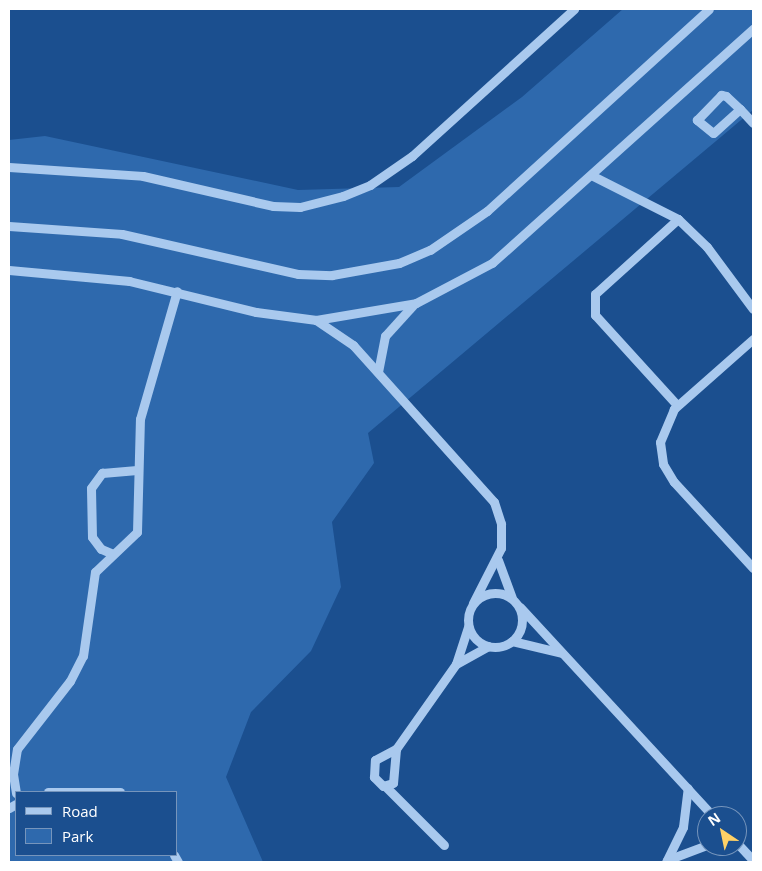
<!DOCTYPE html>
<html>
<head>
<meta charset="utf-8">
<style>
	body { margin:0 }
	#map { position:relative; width:762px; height:871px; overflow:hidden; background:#1b4f8f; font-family:"Open Sans",sans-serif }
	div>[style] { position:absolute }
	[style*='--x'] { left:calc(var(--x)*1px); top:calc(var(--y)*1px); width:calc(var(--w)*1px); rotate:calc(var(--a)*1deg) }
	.green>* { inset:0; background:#2e69ad }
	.minor>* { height:9px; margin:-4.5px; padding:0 4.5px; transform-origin:4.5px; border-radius:4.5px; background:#a9c9ee }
	.minor>.ring { margin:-4.5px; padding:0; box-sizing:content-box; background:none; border:9px solid #a9c9ee; border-radius:50% }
	span { translate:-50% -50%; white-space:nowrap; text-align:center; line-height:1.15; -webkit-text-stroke:5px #1b4f8f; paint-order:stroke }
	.frame { position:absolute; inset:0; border:10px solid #fff; pointer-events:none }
	.legend { position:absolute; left:15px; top:791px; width:162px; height:65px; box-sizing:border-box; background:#1b4f8f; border:1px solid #7695bc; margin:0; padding:6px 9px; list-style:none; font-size:15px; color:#fff }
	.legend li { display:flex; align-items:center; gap:10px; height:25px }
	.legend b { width:25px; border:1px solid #7695bc }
	.north { position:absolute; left:697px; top:806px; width:50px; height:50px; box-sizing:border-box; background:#1b4f8f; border:1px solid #7695bc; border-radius:50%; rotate:326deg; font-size:14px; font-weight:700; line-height:20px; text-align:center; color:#fff }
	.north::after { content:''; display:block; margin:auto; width:18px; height:22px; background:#ffd166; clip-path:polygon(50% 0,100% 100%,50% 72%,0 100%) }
</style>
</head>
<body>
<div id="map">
	<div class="green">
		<div style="clip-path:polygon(evenodd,623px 9px,753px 9px,753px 110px,368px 433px,374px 463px,332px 522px,341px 587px,311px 651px,251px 712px,226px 777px,263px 862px,9px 862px,9px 140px,45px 136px,298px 190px,399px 187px,522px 97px,623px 9px,16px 792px,176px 792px,176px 855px,16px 855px,16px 792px)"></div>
	</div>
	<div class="minor">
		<div style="--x:740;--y:109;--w:36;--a:138"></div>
		<div style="--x:713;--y:133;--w:21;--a:-141"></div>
		<div style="--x:697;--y:120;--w:35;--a:-46"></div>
		<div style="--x:721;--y:95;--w:5;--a:11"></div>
		<div style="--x:726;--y:96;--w:19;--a:43"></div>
		<div style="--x:740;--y:109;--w:19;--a:47"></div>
		<div style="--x:9;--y:167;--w:134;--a:3.8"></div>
		<div style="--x:143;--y:176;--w:133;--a:13"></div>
		<div style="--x:273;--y:206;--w:27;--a:2"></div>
		<div style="--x:300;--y:207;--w:44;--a:-14.3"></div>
		<div style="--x:343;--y:196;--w:29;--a:-22"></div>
		<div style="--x:370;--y:185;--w:51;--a:-34.6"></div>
		<div style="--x:412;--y:156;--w:219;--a:-42.2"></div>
		<div style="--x:591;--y:175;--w:97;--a:26.8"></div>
		<div style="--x:9;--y:226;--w:113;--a:4"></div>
		<div style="--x:122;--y:234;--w:180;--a:12.8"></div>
		<div style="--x:298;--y:274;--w:34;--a:2"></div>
		<div style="--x:332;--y:275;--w:68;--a:-10.2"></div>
		<div style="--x:399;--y:263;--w:34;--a:-23"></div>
		<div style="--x:430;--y:250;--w:69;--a:-34.4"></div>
		<div style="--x:487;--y:211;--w:300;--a:-42.3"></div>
		<div style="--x:9;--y:270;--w:121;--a:5.2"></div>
		<div style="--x:129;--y:281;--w:131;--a:13.7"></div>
		<div style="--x:256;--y:312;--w:61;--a:7.6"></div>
		<div style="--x:316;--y:320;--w:101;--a:-9.6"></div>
		<div style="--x:416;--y:303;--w:86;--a:-27.8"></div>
		<div style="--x:492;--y:263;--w:351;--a:-41.9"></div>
		<div style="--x:316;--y:320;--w:45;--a:34"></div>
		<div style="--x:353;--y:345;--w:211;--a:48.1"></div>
		<div style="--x:494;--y:502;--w:23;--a:72"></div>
		<div style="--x:501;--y:524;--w:24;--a:90"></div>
		<div style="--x:501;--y:548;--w:62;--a:117"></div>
		<div style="--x:753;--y:339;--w:106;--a:138.5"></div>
		<div style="--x:674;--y:409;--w:36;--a:113"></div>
		<div style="--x:660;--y:442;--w:22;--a:82"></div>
		<div style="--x:663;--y:464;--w:21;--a:59"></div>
		<div style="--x:674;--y:482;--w:117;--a:47.4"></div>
		<div style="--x:378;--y:372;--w:37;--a:-79"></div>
		<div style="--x:385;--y:336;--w:43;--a:-47.8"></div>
		<div style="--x:677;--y:405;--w:122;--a:-132.3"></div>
		<div style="--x:595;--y:315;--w:21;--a:-90"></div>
		<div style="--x:595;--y:294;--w:112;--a:-42.1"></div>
		<div style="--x:678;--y:219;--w:40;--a:44"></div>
		<div style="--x:707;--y:247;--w:77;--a:53.4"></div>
		<div style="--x:113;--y:554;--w:13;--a:-157"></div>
		<div style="--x:101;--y:549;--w:15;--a:-127"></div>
		<div style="--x:92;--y:537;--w:49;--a:-91.2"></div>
		<div style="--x:91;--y:488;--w:19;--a:-54"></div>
		<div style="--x:102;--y:473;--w:35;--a:-5"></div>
		<div style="--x:498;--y:560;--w:40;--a:69.8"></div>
		<div class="ring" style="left:468px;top:593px;width:45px;height:45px"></div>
		<div style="--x:520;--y:607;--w:284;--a:47.3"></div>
		<div style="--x:512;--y:641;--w:51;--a:13.5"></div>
		<div style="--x:456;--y:664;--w:37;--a:-29"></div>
		<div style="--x:396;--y:749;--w:104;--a:-54.8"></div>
		<div style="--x:456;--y:664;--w:40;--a:-72"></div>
		<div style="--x:396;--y:749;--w:34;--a:95"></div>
		<div style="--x:393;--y:783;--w:10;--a:163"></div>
		<div style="--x:383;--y:786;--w:13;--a:-135"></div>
		<div style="--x:374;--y:777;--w:17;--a:-87"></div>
		<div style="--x:375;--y:760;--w:24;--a:-28"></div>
		<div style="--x:386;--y:787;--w:82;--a:45"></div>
		<div style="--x:48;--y:792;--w:72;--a:0"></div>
		<div style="--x:16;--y:793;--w:19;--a:-99"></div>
		<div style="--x:13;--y:774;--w:25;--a:-81"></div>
		<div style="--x:17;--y:749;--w:86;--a:-52.1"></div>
		<div style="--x:70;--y:681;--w:28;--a:-63"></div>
		<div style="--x:83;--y:656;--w:85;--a:-81.9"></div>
		<div style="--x:95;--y:572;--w:58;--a:-43.6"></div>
		<div style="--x:137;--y:532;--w:113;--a:-88.5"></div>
		<div style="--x:140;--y:419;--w:133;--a:-73.9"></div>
		<div style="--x:9;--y:808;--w:8;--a:-30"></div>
		<div style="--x:737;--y:843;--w:23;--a:47"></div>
		<div style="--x:174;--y:855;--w:8;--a:60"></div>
		<div style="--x:667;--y:860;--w:43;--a:-20.6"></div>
		<div style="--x:666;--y:862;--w:39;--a:-64"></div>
		<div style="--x:683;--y:827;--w:39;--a:-83"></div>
	</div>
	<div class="frame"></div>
	<ul class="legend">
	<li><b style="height:6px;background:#a9c9ee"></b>Road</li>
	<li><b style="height:14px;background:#2e69ad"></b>Park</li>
	</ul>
	<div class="north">N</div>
</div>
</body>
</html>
